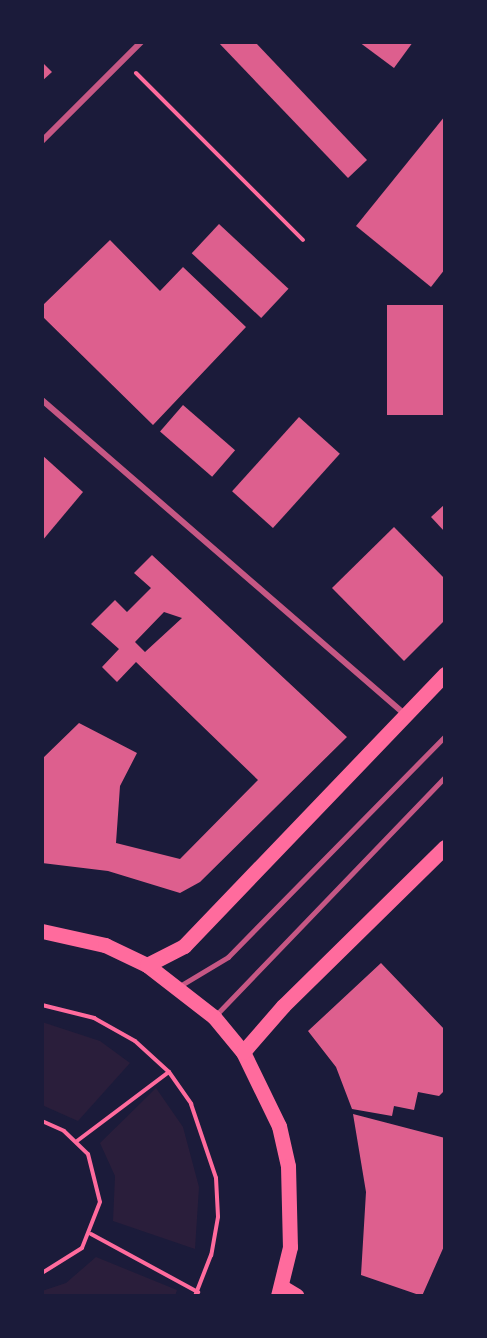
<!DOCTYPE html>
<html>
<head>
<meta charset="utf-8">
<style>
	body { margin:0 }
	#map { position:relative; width:487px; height:1338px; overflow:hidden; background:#1b1b3a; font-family:"Varela Round",sans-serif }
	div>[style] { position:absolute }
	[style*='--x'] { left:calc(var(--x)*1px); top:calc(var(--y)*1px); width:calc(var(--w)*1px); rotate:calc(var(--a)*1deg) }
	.green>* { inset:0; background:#2a1e3b }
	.building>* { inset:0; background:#dd5f8e; transform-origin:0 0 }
	.path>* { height:4px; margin:-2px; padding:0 2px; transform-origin:2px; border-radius:2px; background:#ff6b9d }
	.service>* { height:4.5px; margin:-2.25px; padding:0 2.25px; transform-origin:2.25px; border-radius:2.25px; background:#c65784 }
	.minor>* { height:6px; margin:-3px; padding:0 3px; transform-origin:3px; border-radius:3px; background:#c65784 }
	.primary>* { height:15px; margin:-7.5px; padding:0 7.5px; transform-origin:7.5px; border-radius:7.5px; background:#ff6b9d }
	span { translate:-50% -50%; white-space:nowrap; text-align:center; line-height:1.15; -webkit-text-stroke:6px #1b1b3a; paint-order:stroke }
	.frame { position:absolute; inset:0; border:44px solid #1b1b3a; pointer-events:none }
</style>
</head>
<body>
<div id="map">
	<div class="green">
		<div style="clip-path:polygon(42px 1022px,100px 1041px,130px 1063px,78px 1121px,42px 1105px)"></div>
		<div style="clip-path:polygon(156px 1088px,183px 1127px,199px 1187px,195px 1249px,113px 1221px,115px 1176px,100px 1143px)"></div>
		<div style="clip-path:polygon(96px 1257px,177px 1290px,175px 1296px,42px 1296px,42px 1291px,66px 1283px)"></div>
	</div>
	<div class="building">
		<div style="clip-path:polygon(218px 42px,255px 42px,367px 160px,348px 178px)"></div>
		<div style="clip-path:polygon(359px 42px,413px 42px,394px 68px)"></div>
		<div style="clip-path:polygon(42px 62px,52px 72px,42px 81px)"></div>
		<div style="clip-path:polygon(445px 116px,445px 269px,431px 287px,356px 226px)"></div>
		<div style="left:219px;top:224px;width:95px;height:40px;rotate:43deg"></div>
		<div style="clip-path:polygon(110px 240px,160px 291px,183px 267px,246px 327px,153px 425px,42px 316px,42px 306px)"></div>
		<div style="left:387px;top:305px;width:58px;height:110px"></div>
		<div style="left:183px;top:405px;width:69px;height:35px;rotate:41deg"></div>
		<div style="left:299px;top:417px;width:55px;height:100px;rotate:42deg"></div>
		<div style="clip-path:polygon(42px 455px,83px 492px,42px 541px)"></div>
		<div style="clip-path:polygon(445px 504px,445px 532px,431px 517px)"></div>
		<div style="clip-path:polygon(394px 527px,445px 579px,445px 620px,404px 661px,332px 588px)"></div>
		<div style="clip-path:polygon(evenodd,152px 555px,347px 737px,200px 882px,180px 893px,108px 871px,42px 863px,42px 759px,79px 723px,137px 753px,120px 786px,116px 843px,180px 859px,258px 780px,136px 662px,117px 682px,102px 667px,119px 649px,91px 624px,115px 600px,127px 612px,151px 588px,134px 573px,152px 555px,164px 612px,182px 618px,145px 652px,135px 642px,164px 612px)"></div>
		<div style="clip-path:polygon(381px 963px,445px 1030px,445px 1090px,439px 1096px,418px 1092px,414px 1110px,394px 1106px,392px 1116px,352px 1109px,336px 1067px,308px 1031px)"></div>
		<div style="clip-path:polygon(353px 1114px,445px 1138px,445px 1244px,422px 1296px,361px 1275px,366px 1192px)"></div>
	</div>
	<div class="path">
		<div style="--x:136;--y:73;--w:236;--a:45"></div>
		<div style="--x:42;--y:1005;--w:54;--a:14"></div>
		<div style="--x:94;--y:1018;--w:47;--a:29.3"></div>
		<div style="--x:135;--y:1041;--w:46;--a:42.4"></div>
		<div style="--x:169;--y:1072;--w:39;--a:55"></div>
		<div style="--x:191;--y:1104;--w:78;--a:71.3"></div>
		<div style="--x:216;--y:1178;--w:39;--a:87"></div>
		<div style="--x:218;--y:1217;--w:39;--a:100"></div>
		<div style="--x:211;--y:1255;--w:44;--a:111.3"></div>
		<div style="--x:42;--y:1121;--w:24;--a:24"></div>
		<div style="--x:64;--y:1131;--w:33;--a:44"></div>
		<div style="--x:88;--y:1154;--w:49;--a:76"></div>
		<div style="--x:100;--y:1202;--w:49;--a:111.4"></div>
		<div style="--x:82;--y:1248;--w:47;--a:148"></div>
		<div style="--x:77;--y:1141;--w:115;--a:-36.9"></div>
		<div style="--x:91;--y:1234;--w:122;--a:28.5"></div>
	</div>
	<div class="service">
		<div style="--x:180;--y:986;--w:56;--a:-31.1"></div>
		<div style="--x:228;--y:957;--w:310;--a:-45.5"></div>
		<div style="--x:216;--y:1015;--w:330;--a:-46.1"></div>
	</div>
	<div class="minor">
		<div style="--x:42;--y:141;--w:140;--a:-45"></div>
		<div style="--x:42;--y:400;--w:480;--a:40.9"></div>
	</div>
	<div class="primary">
		<div style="--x:42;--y:931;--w:65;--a:12.5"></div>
		<div style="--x:105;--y:945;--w:47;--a:25.5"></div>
		<div style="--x:147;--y:965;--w:85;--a:37.8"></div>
		<div style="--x:214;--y:1017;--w:45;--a:50.4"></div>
		<div style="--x:243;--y:1052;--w:82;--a:64.1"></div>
		<div style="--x:279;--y:1126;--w:41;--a:77.3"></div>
		<div style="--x:288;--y:1166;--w:81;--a:88.6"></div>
		<div style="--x:290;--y:1247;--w:50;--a:103.8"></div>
		<div style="--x:147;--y:965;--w:42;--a:-27.2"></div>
		<div style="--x:184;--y:946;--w:377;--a:-46.2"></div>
		<div style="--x:243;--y:1052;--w:61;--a:-49"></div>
		<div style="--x:283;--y:1006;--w:227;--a:-44.5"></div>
		<div style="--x:282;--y:1287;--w:17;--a:31"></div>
	</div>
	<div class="frame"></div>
</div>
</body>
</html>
